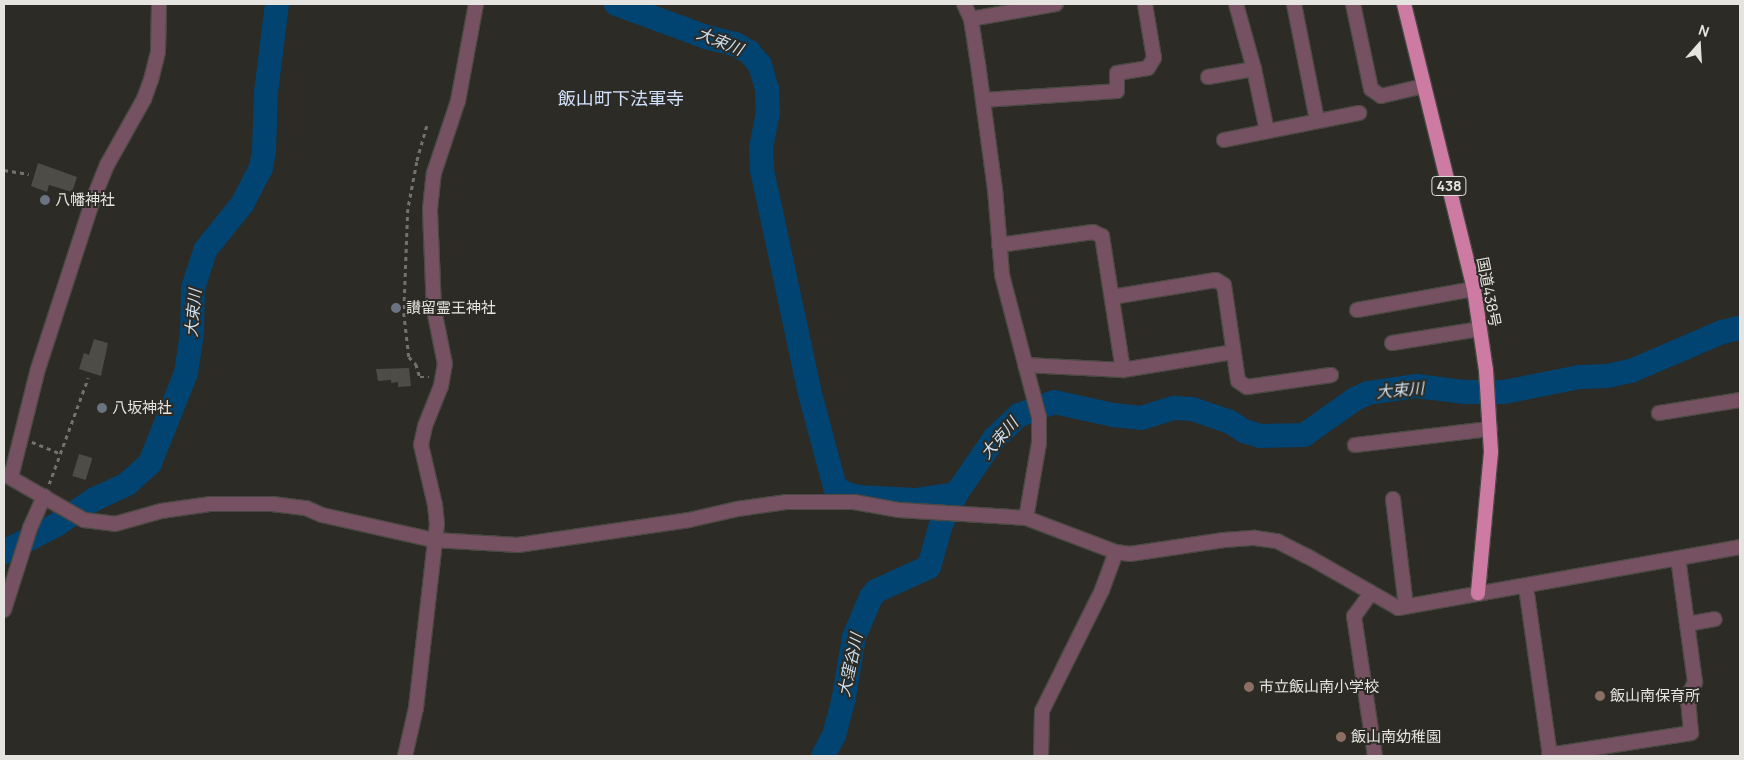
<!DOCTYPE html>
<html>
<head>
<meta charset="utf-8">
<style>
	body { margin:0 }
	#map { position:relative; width:1744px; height:760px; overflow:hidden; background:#2c2b25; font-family:Manrope,"Noto Sans JP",sans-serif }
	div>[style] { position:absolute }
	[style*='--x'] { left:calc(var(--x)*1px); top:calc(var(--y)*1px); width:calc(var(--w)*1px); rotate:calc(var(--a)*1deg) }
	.river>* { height:24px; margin:-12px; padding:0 12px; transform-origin:12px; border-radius:12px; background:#014472 }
	.building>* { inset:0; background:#4e4c46; transform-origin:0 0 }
	.path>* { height:2.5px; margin-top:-1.25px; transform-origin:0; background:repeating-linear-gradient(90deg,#73726d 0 4px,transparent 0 8px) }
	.roads { filter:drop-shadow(1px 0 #4a4943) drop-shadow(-1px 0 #4a4943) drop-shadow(0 1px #4a4943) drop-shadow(0 -1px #4a4943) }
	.minor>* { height:14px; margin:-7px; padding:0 7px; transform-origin:7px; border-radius:7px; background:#765162 }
	.tertiary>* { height:14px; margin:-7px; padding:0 7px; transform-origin:7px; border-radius:7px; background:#765162 }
	.trunk>* { height:14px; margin:-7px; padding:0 7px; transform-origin:7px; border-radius:7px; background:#ce7ba4 }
	.dots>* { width:14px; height:14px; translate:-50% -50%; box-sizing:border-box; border:2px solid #2c2b25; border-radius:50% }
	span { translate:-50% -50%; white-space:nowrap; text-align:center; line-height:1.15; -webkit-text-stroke:4px #2c2b25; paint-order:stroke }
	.shield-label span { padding:1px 4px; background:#2c2b25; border:1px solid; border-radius:4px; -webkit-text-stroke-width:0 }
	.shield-label { font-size:14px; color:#e5e4e0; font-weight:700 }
	.poi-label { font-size:15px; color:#e5e4e0 }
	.left { translate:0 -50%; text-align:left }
	.street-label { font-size:15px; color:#e5e4e0 }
	.water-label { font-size:16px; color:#cddff0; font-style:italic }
	.quarter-label { font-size:18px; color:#d1e0fb }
	.frame { position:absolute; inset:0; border:5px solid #e5e4e0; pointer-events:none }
	.north { position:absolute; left:1674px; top:20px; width:50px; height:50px; -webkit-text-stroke:4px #2c2b25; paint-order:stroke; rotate:19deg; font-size:14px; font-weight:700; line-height:20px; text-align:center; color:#e5e4e0 }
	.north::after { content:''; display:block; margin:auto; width:18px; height:22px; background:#e5e4e0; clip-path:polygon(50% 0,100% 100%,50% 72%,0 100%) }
</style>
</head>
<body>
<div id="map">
	<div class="river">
		<div style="--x:616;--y:4;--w:96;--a:20.1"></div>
		<div style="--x:706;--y:37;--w:30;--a:14"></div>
		<div style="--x:735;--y:44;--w:16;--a:30"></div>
		<div style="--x:749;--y:52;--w:17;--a:50"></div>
		<div style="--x:760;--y:65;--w:25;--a:74"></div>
		<div style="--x:767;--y:89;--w:23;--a:88"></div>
		<div style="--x:768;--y:112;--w:37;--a:101"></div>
		<div style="--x:761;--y:148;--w:22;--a:87"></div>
		<div style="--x:762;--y:170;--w:225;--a:77.9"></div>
		<div style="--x:809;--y:390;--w:100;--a:75"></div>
		<div style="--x:835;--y:487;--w:11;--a:34"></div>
		<div style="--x:844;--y:493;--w:15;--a:16"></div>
		<div style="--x:858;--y:497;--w:57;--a:3"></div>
		<div style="--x:915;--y:500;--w:41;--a:-8.3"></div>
		<div style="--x:4;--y:552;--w:59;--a:-27.4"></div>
		<div style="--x:56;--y:525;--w:45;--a:-34"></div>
		<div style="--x:93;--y:500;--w:38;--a:-25"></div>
		<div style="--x:127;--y:484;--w:31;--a:-42"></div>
		<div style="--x:150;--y:463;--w:97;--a:-68.2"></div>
		<div style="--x:186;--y:373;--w:40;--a:-81.5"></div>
		<div style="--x:192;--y:333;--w:45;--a:-88.7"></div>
		<div style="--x:193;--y:288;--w:40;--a:-72"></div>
		<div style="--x:205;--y:250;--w:60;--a:-51"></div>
		<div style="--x:243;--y:203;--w:39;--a:-63"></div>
		<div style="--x:261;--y:168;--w:17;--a:-80"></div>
		<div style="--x:264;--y:151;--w:59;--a:-88.1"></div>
		<div style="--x:266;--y:92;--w:89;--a:-82.9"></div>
		<div style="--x:823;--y:756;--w:24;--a:-62"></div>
		<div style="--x:834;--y:735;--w:39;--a:-75"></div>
		<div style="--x:844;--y:697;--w:61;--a:-80.5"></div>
		<div style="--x:854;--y:637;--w:43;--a:-67"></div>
		<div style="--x:871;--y:597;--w:8;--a:-50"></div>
		<div style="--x:876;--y:591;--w:58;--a:-24.4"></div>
		<div style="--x:929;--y:567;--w:45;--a:-74.4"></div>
		<div style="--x:941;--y:524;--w:34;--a:-63"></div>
		<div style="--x:956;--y:494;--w:67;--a:-55.4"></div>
		<div style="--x:994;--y:439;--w:35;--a:-44"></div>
		<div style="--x:1019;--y:415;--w:37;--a:-20"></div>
		<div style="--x:1054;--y:402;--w:60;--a:12.4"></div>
		<div style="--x:1113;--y:415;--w:28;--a:6"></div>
		<div style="--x:1141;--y:418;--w:34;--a:-17"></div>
		<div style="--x:1174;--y:408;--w:18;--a:3"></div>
		<div style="--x:1192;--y:409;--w:40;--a:18.9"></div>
		<div style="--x:1230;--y:422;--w:17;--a:33"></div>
		<div style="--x:1244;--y:431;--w:17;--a:17"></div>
		<div style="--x:1260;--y:436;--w:44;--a:-1.3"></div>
		<div style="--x:1304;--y:435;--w:62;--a:-35.2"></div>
		<div style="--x:1355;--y:399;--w:14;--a:-25"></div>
		<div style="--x:1368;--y:393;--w:49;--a:-8.3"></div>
		<div style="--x:1416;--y:386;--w:48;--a:7.1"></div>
		<div style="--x:1464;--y:392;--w:40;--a:0"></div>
		<div style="--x:1504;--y:392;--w:77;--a:-11.2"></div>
		<div style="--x:1580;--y:377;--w:27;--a:-2"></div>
		<div style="--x:1607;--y:376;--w:25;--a:-12"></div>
		<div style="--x:1631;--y:371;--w:99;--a:-23.2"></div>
		<div style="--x:1722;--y:332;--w:18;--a:-13"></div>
	</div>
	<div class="building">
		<div style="clip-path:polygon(38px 163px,77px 177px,72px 192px,49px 185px,47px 192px,31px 186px)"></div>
		<div style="clip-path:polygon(94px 339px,108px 343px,101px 376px,79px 369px,84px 353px,89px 355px)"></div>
		<div style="clip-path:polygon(409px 368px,411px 386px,398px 387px,398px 382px,391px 383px,391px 380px,378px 381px,376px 369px)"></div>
		<div style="left:79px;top:454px;width:14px;height:23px;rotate:17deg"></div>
	</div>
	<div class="path">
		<div style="--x:427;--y:126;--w:37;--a:106"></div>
		<div style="--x:417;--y:162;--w:48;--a:100.8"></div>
		<div style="--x:408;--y:209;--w:104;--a:92.2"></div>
		<div style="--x:404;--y:313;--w:44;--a:83.5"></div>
		<div style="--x:409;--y:357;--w:10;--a:45"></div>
		<div style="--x:416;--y:364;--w:14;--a:73"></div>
		<div style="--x:420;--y:377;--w:9;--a:0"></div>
		<div style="--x:4;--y:170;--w:25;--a:9"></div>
		<div style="--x:32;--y:442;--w:29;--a:22"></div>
		<div style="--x:49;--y:484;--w:113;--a:-69.8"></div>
	</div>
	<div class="roads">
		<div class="minor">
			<div style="--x:964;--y:4;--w:17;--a:65"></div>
			<div style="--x:971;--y:19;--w:46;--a:81.2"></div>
			<div style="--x:978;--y:64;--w:126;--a:82.3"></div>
			<div style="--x:995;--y:189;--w:86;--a:85.3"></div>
			<div style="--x:1002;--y:275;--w:147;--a:75.4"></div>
			<div style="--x:1039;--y:417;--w:26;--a:90"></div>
			<div style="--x:1039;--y:443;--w:76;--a:99.8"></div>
			<div style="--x:1236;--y:4;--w:67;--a:74.5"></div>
			<div style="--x:1254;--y:69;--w:63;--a:78.2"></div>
			<div style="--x:1294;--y:4;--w:118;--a:78.8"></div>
			<div style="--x:1353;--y:4;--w:87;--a:78"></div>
			<div style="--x:1371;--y:89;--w:12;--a:35"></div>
			<div style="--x:1381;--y:96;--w:44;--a:-13.1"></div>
			<div style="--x:971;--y:19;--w:86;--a:-10"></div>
			<div style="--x:1208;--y:77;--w:47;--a:-9.9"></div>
			<div style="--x:983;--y:100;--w:134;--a:-3.8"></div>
			<div style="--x:1117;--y:91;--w:18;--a:-90"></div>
			<div style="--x:1117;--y:73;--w:31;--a:-9"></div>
			<div style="--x:1148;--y:68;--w:12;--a:-59"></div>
			<div style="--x:1154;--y:58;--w:55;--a:-99.5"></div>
			<div style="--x:1224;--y:140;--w:138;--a:-11.3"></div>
			<div style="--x:999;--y:245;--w:95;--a:-7.9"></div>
			<div style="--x:1093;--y:232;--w:10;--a:24"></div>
			<div style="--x:1102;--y:236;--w:136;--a:81.1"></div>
			<div style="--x:1112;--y:297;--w:105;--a:-9.3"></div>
			<div style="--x:1216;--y:280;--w:9;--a:32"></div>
			<div style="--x:1224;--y:285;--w:97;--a:81.7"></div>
			<div style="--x:1238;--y:381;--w:11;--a:34"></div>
			<div style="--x:1247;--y:387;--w:85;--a:-8.1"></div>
			<div style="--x:1357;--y:310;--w:119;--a:-10.2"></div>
			<div style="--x:1392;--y:343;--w:88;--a:-9.1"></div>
			<div style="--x:1025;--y:365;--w:98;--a:2.9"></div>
			<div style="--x:1123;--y:370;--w:111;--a:-9.3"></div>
			<div style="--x:1659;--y:413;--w:82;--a:-9.1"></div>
			<div style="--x:1355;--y:445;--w:136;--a:-6.8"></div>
			<div style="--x:4;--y:474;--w:92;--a:29.9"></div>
			<div style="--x:84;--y:520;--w:31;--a:7"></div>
			<div style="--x:115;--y:524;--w:48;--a:-15.8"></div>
			<div style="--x:161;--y:511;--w:49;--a:-8.1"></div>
			<div style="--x:210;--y:504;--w:62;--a:0"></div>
			<div style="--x:272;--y:504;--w:34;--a:7"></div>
			<div style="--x:306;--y:508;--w:17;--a:24"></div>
			<div style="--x:322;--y:515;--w:115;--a:12.6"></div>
			<div style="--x:434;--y:540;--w:84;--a:3.4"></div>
			<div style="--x:518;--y:545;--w:173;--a:-8.3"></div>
			<div style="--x:689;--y:520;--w:49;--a:-12.9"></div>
			<div style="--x:737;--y:509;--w:49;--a:-8.1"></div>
			<div style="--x:786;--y:502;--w:68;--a:0"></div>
			<div style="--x:854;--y:502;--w:46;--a:10.1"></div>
			<div style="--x:899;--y:510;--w:127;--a:3.6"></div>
			<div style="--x:1026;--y:518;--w:96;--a:20.7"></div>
			<div style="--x:1116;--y:552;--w:14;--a:8"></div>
			<div style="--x:1130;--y:554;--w:95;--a:-8.5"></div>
			<div style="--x:1224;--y:540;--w:31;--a:-4"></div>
			<div style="--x:1255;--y:538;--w:22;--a:8"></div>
			<div style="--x:1277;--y:541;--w:34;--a:27"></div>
			<div style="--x:1307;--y:556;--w:105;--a:29.7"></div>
			<div style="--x:1398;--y:608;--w:347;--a:-10.1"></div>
			<div style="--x:1393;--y:499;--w:108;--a:83.1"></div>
			<div style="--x:1526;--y:587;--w:171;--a:81.9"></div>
			<div style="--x:1371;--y:593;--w:29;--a:126"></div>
			<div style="--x:1354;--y:616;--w:142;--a:81.5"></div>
			<div style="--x:1687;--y:624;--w:28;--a:-10"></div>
			<div style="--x:1549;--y:755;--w:144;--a:-8.8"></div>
			<div style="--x:1691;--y:733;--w:37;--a:-95"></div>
			<div style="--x:1688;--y:696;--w:16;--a:-63"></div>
			<div style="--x:1695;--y:682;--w:125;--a:-97.8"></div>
			<div style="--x:405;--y:756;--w:49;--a:-77.1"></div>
			<div style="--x:416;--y:708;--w:185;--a:-83.5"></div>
			<div style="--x:437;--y:524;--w:19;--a:-96"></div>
			<div style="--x:435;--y:505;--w:62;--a:-103.1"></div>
			<div style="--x:421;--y:445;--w:19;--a:-78"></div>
			<div style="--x:425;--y:426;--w:43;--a:-68.2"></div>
			<div style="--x:441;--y:386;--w:22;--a:-80"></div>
			<div style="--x:445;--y:364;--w:55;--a:-101.5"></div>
			<div style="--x:434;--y:310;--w:101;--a:-92.3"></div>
			<div style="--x:430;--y:209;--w:36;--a:-84"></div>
			<div style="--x:434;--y:173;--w:76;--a:-71.6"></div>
			<div style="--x:458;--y:101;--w:99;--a:-79.5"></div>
			<div style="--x:1041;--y:756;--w:45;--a:-88.7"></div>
			<div style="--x:1042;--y:711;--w:135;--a:-63.6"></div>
			<div style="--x:1102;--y:590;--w:40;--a:-69.8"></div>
		</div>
		<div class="tertiary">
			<div style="--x:11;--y:477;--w:111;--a:-76"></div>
			<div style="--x:38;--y:369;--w:181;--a:-72"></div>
			<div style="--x:94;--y:197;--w:35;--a:-68"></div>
			<div style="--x:107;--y:165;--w:76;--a:-60.7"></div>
			<div style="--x:144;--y:99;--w:20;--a:-70"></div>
			<div style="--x:151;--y:80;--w:29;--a:-76"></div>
			<div style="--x:158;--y:52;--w:48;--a:-88.8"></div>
			<div style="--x:4;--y:610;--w:86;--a:-72.4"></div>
			<div style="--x:30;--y:528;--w:35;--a:-66"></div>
		</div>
		<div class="trunk">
			<div style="--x:1404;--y:4;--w:293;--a:76.2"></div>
			<div style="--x:1474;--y:289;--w:82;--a:81.6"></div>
			<div style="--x:1486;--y:370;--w:82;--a:86.5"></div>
			<div style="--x:1491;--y:452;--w:142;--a:95.3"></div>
		</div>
	</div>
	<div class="dots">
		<div style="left:45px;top:200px;background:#6b7280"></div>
		<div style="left:396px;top:308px;background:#6b7280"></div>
		<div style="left:102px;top:408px;background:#6b7280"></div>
		<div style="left:1249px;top:687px;background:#8d6e63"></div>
		<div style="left:1600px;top:696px;background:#8d6e63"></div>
		<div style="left:1341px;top:737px;background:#8d6e63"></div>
	</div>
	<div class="shield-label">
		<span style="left:1449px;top:186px">438</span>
	</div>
	<div class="poi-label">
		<span class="left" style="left:55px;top:200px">八幡神社</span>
		<span class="left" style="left:406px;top:308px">讃留霊王神社</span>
		<span class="left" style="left:112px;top:408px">八坂神社</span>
		<span class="left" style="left:1259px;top:687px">市立飯山南小学校</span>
		<span class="left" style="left:1610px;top:696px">飯山南保育所</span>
		<span class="left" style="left:1351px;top:737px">飯山南幼稚園</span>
	</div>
	<div class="street-label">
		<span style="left:1489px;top:292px;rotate:79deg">国道438号</span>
	</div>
	<div class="water-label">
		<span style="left:720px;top:41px;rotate:22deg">大束川</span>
		<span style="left:193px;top:313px;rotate:-85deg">大束川</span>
		<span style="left:1400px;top:390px;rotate:-5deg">大束川</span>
		<span style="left:999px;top:438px;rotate:-49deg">大束川</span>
		<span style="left:850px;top:665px;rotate:-78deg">大窪谷川</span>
	</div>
	<div class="quarter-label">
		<span style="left:621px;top:98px">飯山町下法軍寺</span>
	</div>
	<div class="frame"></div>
	<div class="north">N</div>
</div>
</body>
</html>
